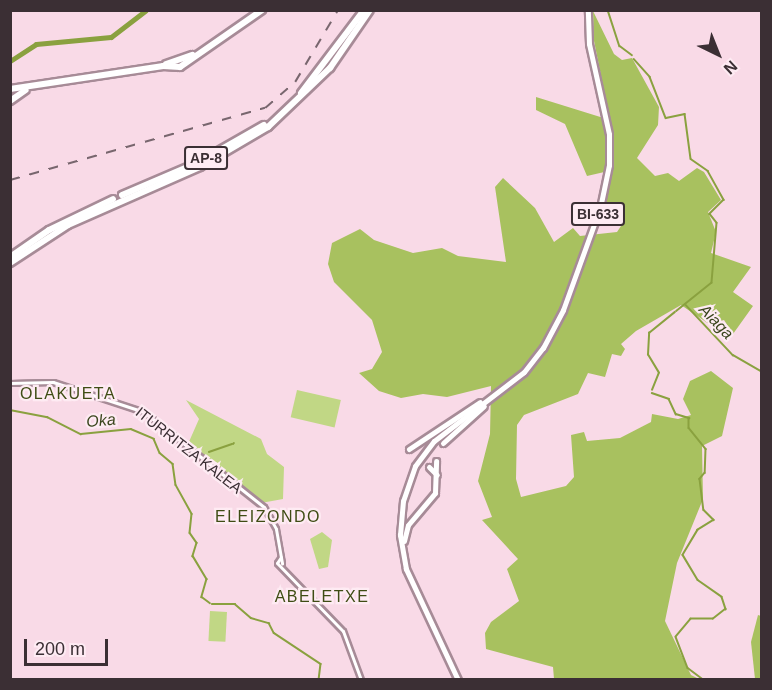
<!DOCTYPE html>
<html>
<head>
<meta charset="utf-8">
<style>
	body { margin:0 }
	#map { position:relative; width:772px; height:690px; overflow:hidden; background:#f9dae7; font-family:Helvetica,sans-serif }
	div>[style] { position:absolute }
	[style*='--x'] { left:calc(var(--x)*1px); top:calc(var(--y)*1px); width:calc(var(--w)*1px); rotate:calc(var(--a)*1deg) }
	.green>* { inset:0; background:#c1d785; transform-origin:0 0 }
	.forest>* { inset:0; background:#a8c15f }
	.stream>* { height:1.5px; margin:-0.75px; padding:0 0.75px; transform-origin:0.75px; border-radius:0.75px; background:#8aa13f }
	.river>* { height:5px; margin:-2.5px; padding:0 2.5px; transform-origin:2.5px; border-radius:2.5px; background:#8aa13f }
	.roads { filter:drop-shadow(2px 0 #a78b97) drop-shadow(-2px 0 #a78b97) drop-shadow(0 2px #a78b97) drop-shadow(0 -2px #a78b97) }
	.minor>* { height:3px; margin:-1.5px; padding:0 1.5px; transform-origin:1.5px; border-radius:1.5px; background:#fff }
	.major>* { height:5px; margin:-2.5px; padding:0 2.5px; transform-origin:2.5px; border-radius:2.5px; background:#fff }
	.highway>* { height:6px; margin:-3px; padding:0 3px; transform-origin:3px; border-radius:3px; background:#fff }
	.rail>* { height:1.5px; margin-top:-0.75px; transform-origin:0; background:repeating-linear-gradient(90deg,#78666e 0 10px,transparent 0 20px) }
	span { translate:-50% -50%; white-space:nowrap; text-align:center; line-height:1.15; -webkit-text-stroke:4.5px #feebf3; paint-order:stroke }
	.shield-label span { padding:2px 4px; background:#feebf3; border:2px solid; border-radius:4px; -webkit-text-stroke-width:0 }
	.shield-label { font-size:14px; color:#3b2f34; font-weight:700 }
	.street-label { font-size:15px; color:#3b2f34 }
	.water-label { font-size:16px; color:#3a451c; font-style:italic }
	.neighbourhood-label { font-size:16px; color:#3f4c14; letter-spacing:1.5px }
	.frame { position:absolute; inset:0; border:12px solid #3b2f34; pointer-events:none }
	.north { position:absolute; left:688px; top:24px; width:60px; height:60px; -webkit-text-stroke:4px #feebf3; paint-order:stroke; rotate:137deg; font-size:16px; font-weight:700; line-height:24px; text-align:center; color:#3b2f34 }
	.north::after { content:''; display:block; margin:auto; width:21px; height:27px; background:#3b2f34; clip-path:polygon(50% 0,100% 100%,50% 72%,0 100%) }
	.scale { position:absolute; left:24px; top:639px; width:84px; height:27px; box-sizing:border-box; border:3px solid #3b2f34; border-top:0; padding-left:8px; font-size:18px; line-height:21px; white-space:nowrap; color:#3b2f34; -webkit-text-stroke:4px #feebf3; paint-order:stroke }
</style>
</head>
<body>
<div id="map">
	<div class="green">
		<div style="left:297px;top:390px;width:45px;height:28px;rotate:13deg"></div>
		<div style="clip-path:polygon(186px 400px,261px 439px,267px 454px,284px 467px,283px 499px,261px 503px,188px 444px,199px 419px)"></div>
		<div style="clip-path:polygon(322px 532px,332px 540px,328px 567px,319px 569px,310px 539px)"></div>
		<div style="left:210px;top:611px;width:17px;height:30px;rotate:3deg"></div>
	</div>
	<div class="forest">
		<div style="clip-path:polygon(593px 11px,614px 54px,622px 60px,632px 58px,659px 107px,658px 125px,637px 158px,655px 176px,668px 173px,679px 181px,697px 168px,704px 172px,721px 200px,708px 212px,716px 232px,711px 253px,751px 267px,733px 292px,753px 306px,733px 334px,724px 320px,709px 324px,681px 305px,636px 331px,621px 344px,625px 349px,621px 356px,612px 354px,605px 377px,588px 373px,578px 394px,524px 415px,517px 425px,516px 479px,521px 497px,566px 486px,574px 477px,571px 435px,584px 432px,587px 441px,620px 438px,651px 422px,652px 414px,678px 419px,691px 415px,683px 399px,690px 381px,711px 371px,733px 388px,722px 436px,702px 446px,703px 499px,677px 563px,665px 621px,691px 675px,699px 679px,554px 679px,553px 667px,486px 649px,485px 633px,491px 622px,519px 601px,507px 569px,518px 559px,482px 520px,492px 517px,478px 481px,490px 434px,491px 386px,447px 397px,423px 394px,401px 398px,379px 391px,359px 373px,372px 369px,382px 352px,372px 320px,334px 282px,328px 264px,332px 243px,360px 229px,374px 240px,413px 253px,442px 248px,458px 256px,506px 262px,495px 187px,503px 178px,535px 208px,554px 242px,573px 228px,580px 236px,617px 232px,623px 223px,605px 206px,613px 170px,587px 176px,565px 124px,536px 110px,536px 97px,610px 120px,594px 41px)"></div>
		<div style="clip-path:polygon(758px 615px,761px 616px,761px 679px,755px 679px,751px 642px)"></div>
	</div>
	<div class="stream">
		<div style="--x:608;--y:10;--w:38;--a:72"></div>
		<div style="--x:620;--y:46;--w:15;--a:37"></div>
		<div style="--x:634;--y:59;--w:24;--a:48"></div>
		<div style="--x:650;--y:77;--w:44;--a:68.7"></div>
		<div style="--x:666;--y:118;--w:19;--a:-12"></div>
		<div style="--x:685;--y:114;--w:45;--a:82.4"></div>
		<div style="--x:691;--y:159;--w:21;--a:35"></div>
		<div style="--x:708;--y:171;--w:33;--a:61"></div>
		<div style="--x:724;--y:200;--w:20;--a:135"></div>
		<div style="--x:710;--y:214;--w:11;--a:52"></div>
		<div style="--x:717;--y:223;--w:60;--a:94.8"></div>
		<div style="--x:712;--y:283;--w:45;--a:141.3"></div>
		<div style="--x:686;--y:305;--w:69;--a:46.8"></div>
		<div style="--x:733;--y:355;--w:34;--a:30"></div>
		<div style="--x:652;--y:390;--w:18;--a:-68"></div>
		<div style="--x:659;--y:373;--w:21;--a:-121"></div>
		<div style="--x:648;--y:355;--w:22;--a:-87"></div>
		<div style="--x:649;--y:333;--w:33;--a:-39"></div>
		<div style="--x:652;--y:393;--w:18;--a:19"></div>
		<div style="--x:669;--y:399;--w:17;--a:65"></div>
		<div style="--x:676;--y:414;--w:14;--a:17"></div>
		<div style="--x:689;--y:418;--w:10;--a:90"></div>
		<div style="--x:689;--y:428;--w:27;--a:51"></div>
		<div style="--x:706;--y:449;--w:24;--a:92"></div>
		<div style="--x:705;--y:473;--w:8;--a:130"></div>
		<div style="--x:700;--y:479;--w:31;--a:83"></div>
		<div style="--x:704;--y:510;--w:14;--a:45"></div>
		<div style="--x:714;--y:520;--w:19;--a:148"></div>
		<div style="--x:698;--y:530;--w:29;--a:121"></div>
		<div style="--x:683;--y:555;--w:29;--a:59"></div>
		<div style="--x:698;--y:580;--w:29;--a:35"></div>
		<div style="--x:722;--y:597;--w:13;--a:72"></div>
		<div style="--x:726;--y:609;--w:16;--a:142"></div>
		<div style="--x:713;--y:619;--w:22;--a:180"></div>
		<div style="--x:691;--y:619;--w:23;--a:130"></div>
		<div style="--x:676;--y:637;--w:33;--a:69"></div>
		<div style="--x:688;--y:668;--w:20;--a:37"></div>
		<div style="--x:10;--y:410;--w:38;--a:11"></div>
		<div style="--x:47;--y:417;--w:38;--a:27"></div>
		<div style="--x:81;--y:434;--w:50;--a:-5.7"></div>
		<div style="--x:131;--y:429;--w:25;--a:23"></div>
		<div style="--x:154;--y:439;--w:15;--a:67"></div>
		<div style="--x:160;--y:453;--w:17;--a:40"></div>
		<div style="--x:173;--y:464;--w:21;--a:82"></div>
		<div style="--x:176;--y:485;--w:33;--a:61"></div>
		<div style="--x:192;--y:514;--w:19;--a:96"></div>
		<div style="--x:190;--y:533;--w:12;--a:55"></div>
		<div style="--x:197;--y:543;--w:14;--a:107"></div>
		<div style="--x:193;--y:556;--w:27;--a:59"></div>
		<div style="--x:207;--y:579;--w:19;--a:106"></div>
		<div style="--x:202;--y:597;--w:10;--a:37"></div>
		<div style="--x:233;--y:444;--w:1;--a:-45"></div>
		<div style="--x:209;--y:452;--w:24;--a:-19"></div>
		<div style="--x:212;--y:604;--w:23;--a:0"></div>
		<div style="--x:235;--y:604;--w:21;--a:41"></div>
		<div style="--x:251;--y:618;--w:19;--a:16"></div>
		<div style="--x:269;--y:623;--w:11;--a:63"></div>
		<div style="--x:274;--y:633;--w:56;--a:33.4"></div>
		<div style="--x:321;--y:664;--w:16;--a:97"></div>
	</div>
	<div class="river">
		<div style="--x:10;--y:61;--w:31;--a:-33"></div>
		<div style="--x:36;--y:44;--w:75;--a:-5.3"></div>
		<div style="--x:111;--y:37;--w:44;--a:-37.6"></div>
	</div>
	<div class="roads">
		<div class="minor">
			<div style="--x:10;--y:383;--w:43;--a:-1.3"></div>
			<div style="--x:53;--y:382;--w:96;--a:18.2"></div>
			<div style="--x:144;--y:412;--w:153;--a:38.4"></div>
			<div style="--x:264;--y:507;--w:25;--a:61"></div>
			<div style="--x:276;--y:529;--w:35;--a:80"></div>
			<div style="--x:281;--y:557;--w:7;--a:124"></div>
			<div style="--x:277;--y:563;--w:95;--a:45.9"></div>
			<div style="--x:343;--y:631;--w:52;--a:69.8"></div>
		</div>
		<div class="major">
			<div style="--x:443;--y:443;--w:55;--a:-42.1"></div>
			<div style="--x:409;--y:449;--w:85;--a:-33.5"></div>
			<div style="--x:429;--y:467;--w:11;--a:45"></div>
			<div style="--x:404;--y:541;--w:16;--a:-76"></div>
			<div style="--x:408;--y:525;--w:42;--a:-49.8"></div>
			<div style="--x:435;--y:493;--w:32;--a:-88"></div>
			<div style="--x:458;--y:680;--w:123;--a:-115.1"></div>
			<div style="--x:406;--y:569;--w:35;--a:-100"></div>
			<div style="--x:400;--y:535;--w:34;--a:-85"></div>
			<div style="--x:403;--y:501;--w:37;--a:-71"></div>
			<div style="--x:415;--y:466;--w:31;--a:-53"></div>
			<div style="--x:434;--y:441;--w:113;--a:-37.5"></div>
			<div style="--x:524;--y:372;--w:31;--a:-52"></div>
			<div style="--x:543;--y:348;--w:43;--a:-62.2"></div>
			<div style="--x:563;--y:310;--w:109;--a:-70.1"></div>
			<div style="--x:600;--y:208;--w:44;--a:-78.2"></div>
			<div style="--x:609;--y:165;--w:31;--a:-90"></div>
			<div style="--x:609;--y:134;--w:92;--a:-102.5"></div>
			<div style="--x:589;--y:44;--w:34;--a:-92"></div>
		</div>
		<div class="highway">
			<div style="--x:166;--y:64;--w:28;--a:-19"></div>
			<div style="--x:10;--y:89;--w:155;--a:-8.5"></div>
			<div style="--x:163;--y:66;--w:17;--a:3"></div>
			<div style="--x:180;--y:67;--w:100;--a:-34.8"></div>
			<div style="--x:301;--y:93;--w:104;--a:-52.8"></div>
			<div style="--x:10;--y:101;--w:19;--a:-35"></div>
			<div style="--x:122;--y:195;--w:82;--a:-23.1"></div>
			<div style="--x:197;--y:163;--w:77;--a:-29.6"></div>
			<div style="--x:10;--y:257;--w:47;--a:-34.7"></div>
			<div style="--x:49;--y:230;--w:71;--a:-25.8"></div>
			<div style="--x:10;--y:263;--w:69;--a:-33.2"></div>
			<div style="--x:68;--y:225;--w:144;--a:-23.7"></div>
			<div style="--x:200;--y:167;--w:79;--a:-30.5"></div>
			<div style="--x:268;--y:127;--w:86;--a:-43.6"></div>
			<div style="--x:330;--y:68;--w:70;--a:-55.4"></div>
		</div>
	</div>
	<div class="rail">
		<div style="--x:10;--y:180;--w:265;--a:-15.8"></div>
		<div style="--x:265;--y:108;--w:40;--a:-41"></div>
		<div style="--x:295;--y:82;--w:84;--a:-59.2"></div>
	</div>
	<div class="shield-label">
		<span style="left:206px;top:158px">AP-8</span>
		<span style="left:598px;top:214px">BI-633</span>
	</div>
	<div class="street-label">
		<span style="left:189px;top:450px;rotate:38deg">ITURRITZA KALEA</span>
	</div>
	<div class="water-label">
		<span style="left:716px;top:322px;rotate:46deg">Aiaga</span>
		<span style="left:101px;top:421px;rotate:-5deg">Oka</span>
	</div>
	<div class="neighbourhood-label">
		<span style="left:68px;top:394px">OLAKUETA</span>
		<span style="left:268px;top:517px">ELEIZONDO</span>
		<span style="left:322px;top:597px">ABELETXE</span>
	</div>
	<div class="frame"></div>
	<div class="north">N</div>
	<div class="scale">200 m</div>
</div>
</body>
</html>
